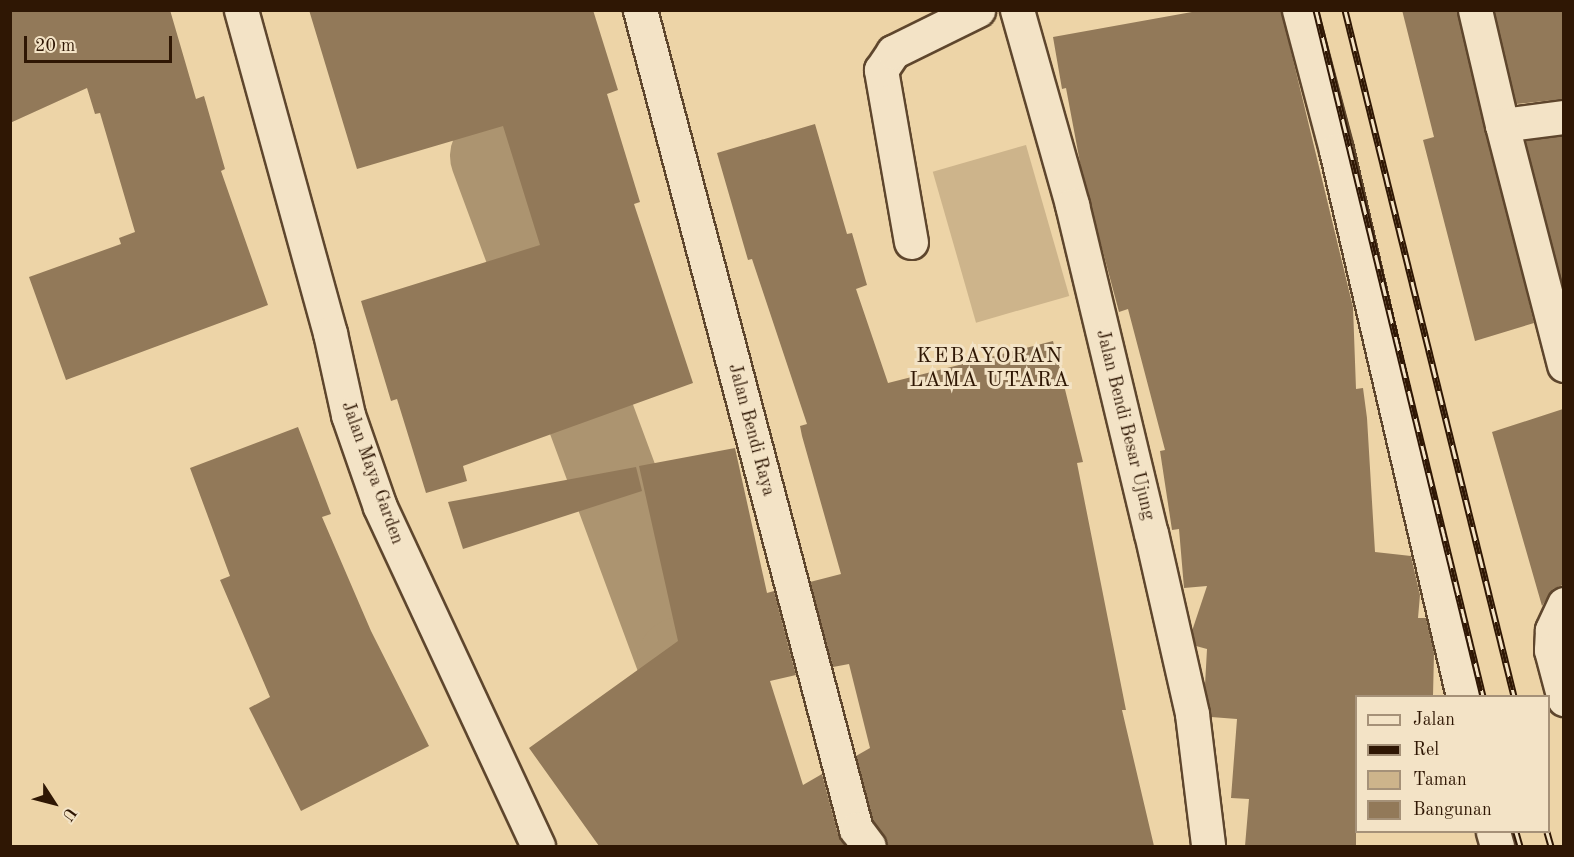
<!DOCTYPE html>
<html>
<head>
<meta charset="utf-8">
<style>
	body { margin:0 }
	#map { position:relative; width:1574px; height:857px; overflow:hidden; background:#edd4a7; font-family:"Old Standard TT",serif }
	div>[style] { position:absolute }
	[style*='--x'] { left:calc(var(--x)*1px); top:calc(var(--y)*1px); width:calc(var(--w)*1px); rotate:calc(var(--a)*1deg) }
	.green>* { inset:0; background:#cdb48b; transform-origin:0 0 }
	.river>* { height:88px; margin:-44px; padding:0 44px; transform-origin:44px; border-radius:44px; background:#ac9470 }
	.building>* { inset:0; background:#927959 }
	.roads { filter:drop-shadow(2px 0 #5e462d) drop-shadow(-2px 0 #5e462d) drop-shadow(0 2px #5e462d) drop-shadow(0 -2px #5e462d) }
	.minor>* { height:33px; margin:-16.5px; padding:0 16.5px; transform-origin:16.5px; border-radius:16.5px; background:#f3e3c6 }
	.rail>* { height:7px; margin-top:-3.5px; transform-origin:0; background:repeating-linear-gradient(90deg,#f3e3c6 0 14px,#2f1704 0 28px); box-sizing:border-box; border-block:2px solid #2f1704 }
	span { translate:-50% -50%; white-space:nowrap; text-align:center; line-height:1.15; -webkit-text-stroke:6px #f3e3c6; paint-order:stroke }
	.street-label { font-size:18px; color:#2f1704 }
	.quarter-label { font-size:21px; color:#2f1704; letter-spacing:1.5px }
	.frame { position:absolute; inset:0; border:12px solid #2f1704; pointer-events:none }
	.legend { position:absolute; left:1355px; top:695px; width:195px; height:138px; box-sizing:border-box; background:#f3e3c6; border:2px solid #a59178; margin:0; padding:8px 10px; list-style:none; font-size:18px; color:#2f1704 }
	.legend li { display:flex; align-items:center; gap:12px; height:30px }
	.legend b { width:30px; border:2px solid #a59178 }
	.north { position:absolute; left:24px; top:773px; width:60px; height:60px; -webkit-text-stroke:4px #f3e3c6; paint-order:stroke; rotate:126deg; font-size:16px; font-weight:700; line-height:24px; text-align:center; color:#2f1704 }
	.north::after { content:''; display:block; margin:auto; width:21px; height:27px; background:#2f1704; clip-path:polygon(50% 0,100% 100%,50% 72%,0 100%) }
	.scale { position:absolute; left:24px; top:36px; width:148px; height:27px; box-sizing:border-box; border:3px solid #2f1704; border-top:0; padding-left:8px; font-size:18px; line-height:21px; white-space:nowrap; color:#2f1704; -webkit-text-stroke:4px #f3e3c6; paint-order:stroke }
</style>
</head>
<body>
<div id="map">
	<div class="green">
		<div style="left:1026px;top:145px;width:157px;height:97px;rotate:74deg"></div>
	</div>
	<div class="river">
		<div style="--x:494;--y:156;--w:539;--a:69.68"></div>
		<div style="--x:681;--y:661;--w:208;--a:63.1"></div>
	</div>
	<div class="building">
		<div style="clip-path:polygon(10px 10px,170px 10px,196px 99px,204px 96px,225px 169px,221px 171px,268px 305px,66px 380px,29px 277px,121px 244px,119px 238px,135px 232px,100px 113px,95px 114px,87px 88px,10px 123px)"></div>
		<div style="clip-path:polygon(309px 10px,593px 10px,618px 90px,607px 94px,640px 202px,634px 204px,693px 383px,463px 466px,467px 481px,426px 493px,397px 399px,391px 401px,361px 301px,540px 245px,503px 126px,357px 169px)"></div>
		<div style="clip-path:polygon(1203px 10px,1281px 10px,1353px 307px,1356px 389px,1363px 388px,1367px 418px,1375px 552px,1411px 556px,1420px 595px,1418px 618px,1426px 618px,1434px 653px,1433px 696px,1356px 696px,1356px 846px,1245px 846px,1249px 799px,1231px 798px,1237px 719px,1211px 717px,1205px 685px,1207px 649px,1196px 646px,1192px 631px,1207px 586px,1184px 588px,1179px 529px,1172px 530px,1160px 451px,1165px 450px,1128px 309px,1119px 312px,1082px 173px,1066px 88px,1062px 89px,1053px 37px)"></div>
		<div style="clip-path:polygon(1402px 10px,1457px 10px,1534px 323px,1475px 341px,1423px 140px,1434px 137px)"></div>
		<div style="clip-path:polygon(1494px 10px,1563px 10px,1563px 99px,1516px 104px)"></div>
		<div style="clip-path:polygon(815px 124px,847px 234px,852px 233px,867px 285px,856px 289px,888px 383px,1053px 341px,1083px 462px,1077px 463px,1126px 710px,1122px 710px,1154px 846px,887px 846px,873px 821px,856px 756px,870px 748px,849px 664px,833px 667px,810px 582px,841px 574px,802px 436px,800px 426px,807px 424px,752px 259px,748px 260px,717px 153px)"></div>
		<div style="clip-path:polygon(1563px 136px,1563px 288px,1525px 141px)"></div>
		<div style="clip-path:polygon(1563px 409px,1563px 585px,1553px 589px,1542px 606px,1492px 432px)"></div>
		<div style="clip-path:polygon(298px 427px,331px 514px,322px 517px,371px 631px,429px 746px,301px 811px,249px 708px,270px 697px,220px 580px,230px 576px,190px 468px)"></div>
		<div style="clip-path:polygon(735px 448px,767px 593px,774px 591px,796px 675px,770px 681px,803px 785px,822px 774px,838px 834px,846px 846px,599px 846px,529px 748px,678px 641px,639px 466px)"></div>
		<div style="clip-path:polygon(636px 467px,642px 491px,463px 549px,448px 502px)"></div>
	</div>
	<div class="roads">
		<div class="minor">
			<div style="--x:241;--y:10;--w:335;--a:74.6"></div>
			<div style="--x:330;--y:333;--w:84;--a:77.6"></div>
			<div style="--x:348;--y:415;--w:97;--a:70.8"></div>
			<div style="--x:380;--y:507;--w:374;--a:65"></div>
			<div style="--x:640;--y:10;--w:847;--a:75.23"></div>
			<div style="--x:856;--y:829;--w:21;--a:53"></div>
			<div style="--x:1017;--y:10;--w:203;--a:74.2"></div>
			<div style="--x:1072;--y:205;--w:337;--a:76.5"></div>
			<div style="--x:1151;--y:533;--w:186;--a:77.2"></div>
			<div style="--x:1192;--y:714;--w:132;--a:83"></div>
			<div style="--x:1299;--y:10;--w:145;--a:75.2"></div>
			<div style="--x:1336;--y:150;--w:561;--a:76.91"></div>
			<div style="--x:1475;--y:10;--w:118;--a:76.8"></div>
			<div style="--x:1502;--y:125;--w:63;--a:-7.4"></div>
			<div style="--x:1502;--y:125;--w:248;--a:75.5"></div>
			<div style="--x:911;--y:242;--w:175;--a:-99.9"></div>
			<div style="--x:881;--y:70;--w:22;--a:-56"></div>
			<div style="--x:893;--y:52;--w:95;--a:-26.3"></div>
			<div style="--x:1564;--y:604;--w:29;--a:115"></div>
			<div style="--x:1552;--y:630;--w:20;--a:93"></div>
			<div style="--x:1551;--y:650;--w:51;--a:75.1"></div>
			<div style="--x:1493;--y:832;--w:15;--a:74"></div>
		</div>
	</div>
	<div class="rail">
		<div style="--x:1316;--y:10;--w:706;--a:76.32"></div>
		<div style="--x:1345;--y:10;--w:707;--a:76.16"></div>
		<div style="--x:1516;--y:832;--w:15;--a:74"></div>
		<div style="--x:1547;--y:832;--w:15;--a:74"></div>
	</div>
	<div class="street-label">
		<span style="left:1125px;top:425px;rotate:76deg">Jalan Bendi Besar Ujung</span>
		<span style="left:751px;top:430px;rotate:75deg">Jalan Bendi Raya</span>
		<span style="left:372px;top:473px;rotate:70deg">Jalan Maya Garden</span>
	</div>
	<div class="quarter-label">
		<span style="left:990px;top:369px">KEBAYORAN<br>LAMA UTARA</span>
	</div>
	<div class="frame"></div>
	<ul class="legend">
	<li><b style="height:8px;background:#f3e3c6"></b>Jalan</li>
	<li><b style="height:8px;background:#2f1704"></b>Rel</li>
	<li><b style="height:16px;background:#cdb48b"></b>Taman</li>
	<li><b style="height:16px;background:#927959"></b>Bangunan</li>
	</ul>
	<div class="north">U</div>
	<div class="scale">20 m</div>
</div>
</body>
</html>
